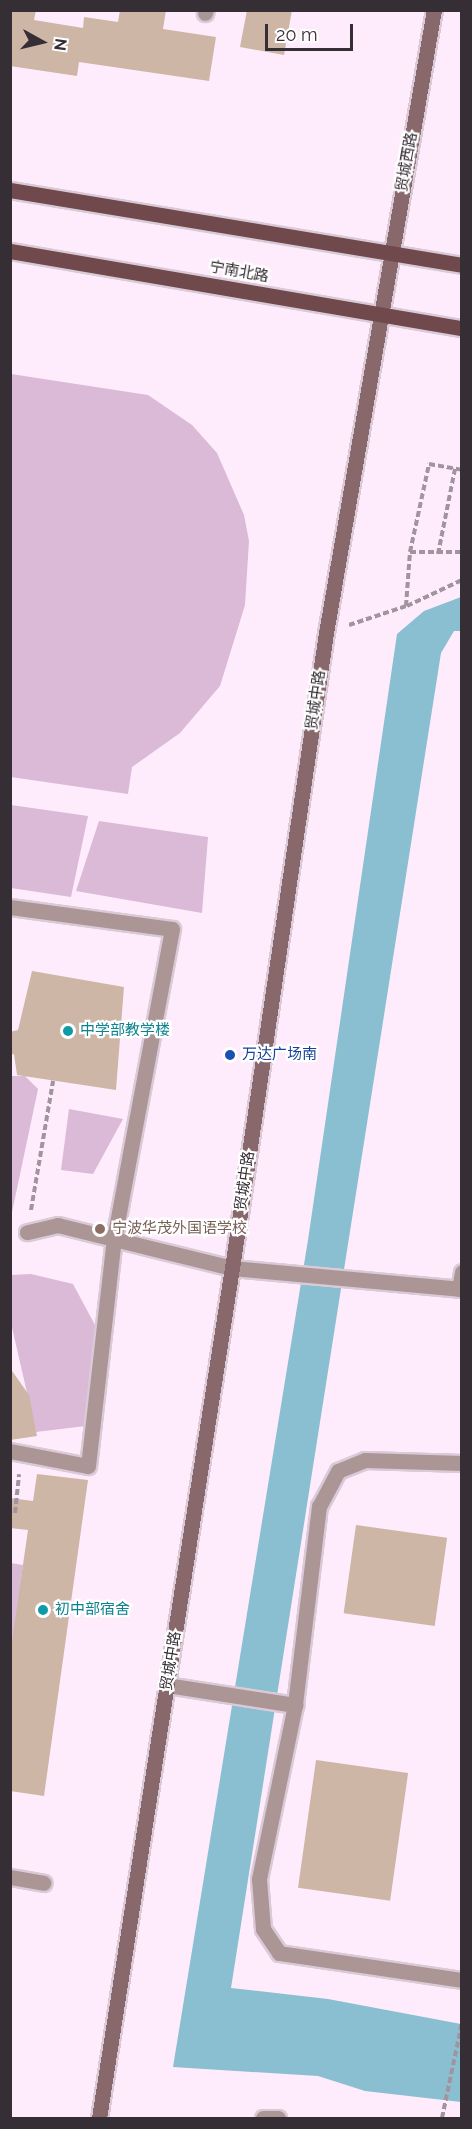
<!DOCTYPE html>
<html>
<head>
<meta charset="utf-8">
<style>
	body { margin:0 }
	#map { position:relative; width:472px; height:2129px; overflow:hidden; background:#feecfc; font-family:Raleway,"Noto Sans SC",sans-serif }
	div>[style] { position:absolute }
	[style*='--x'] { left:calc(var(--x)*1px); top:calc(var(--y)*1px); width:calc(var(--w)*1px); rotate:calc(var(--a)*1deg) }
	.green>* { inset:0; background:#dabad7 }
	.water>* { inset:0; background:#89bfd0 }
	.building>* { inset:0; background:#ceb6a6; transform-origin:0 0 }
	.path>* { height:4px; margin-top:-2px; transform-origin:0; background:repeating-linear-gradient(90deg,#a1939f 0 6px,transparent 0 9px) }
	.roads { filter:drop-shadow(2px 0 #dacad8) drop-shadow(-2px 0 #dacad8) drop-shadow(0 2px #dacad8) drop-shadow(0 -2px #dacad8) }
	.service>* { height:15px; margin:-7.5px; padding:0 7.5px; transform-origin:7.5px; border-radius:7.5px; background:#ac9595 }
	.secondary>* { height:15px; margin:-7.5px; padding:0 7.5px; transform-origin:7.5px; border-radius:7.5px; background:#88686a }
	.primary>* { height:15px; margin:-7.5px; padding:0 7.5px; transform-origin:7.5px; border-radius:7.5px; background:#6f494b }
	.dots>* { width:16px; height:16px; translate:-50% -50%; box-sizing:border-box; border:3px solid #fff; border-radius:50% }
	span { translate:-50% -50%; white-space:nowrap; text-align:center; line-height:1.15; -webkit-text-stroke:4.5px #fff; paint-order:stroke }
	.street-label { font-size:15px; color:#362e35 }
	.culture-label { font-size:15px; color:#0d838f }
	.left { translate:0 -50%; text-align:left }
	.transit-label { font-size:15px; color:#164399 }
	.education-label { font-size:15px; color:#785e54 }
	.frame { position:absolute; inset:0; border:12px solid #362e35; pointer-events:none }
	.north { position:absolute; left:12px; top:12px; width:60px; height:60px; -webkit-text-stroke:4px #fff; paint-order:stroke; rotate:98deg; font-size:16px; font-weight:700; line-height:24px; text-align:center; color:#362e35 }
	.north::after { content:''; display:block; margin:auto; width:21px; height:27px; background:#362e35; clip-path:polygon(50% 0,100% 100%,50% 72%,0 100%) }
	.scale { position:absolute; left:265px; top:24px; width:88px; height:27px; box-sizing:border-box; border:3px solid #362e35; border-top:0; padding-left:8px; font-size:18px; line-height:21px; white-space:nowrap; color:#362e35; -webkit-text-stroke:4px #fff; paint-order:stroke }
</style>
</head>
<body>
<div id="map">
	<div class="green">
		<div style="clip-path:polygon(11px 374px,148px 395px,192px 425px,217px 453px,244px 515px,249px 541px,245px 605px,220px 686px,180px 733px,132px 767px,128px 794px,11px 777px)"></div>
		<div style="clip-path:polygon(11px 805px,88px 816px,71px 897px,11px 888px)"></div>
		<div style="clip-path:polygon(99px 821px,208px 837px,202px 913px,76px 891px)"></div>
		<div style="clip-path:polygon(11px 1076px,25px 1076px,38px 1089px,11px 1217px)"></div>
		<div style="clip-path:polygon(69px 1109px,123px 1119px,93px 1174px,61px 1170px)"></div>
		<div style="clip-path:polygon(31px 1274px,73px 1284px,103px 1340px,94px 1425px,36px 1432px,11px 1323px,10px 1275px)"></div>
		<div style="clip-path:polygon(11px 1563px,23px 1565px,11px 1655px)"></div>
	</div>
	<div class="water">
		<div style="clip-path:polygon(461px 597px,461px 631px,454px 631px,441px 653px,231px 1988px,328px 1999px,461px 2024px,461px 2102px,365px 2091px,318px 2076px,173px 2067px,308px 1240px,397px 634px,424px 611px)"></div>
	</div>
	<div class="building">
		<div style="clip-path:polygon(10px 10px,36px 10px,34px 20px,83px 28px,84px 17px,118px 22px,120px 10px,166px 10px,163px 29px,216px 37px,209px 81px,79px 62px,77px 76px,10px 66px)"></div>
		<div style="clip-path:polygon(247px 10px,292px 10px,284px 55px,240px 47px)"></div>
		<div style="clip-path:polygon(32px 971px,124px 987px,116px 1090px,17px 1075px,14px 1054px,10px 1055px,10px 1032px,18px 1030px)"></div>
		<div style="clip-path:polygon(10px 1368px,29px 1395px,37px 1436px,10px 1440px)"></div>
		<div style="clip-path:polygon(37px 1474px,88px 1480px,44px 1796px,10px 1791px,10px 1655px,28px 1530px,10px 1528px,10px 1498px,33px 1501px)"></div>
		<div style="left:356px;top:1525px;width:92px;height:89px;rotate:8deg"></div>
		<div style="left:316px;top:1760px;width:93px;height:129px;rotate:8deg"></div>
	</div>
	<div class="path">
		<div style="--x:410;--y:552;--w:52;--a:0"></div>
		<div style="--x:438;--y:554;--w:87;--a:-78.7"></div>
		<div style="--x:407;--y:606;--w:61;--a:-25.3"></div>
		<div style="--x:349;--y:625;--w:60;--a:-18.4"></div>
		<div style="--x:406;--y:606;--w:54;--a:-85.8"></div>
		<div style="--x:410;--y:552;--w:90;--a:-77.8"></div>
		<div style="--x:429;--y:464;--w:34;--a:10"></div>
		<div style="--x:31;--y:1210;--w:131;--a:-80.3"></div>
		<div style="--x:15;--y:1513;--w:39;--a:-84"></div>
		<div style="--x:442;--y:2118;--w:98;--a:-78.2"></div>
	</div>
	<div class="roads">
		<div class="service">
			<div style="--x:205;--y:13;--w:3;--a:-72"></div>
			<div style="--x:10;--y:907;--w:163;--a:7.7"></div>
			<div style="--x:172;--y:929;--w:315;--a:100.6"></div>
			<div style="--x:114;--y:1239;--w:122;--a:13.8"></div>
			<div style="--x:232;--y:1268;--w:231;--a:5.2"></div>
			<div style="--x:459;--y:1289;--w:17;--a:-80"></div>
			<div style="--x:10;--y:1451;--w:79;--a:10.9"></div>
			<div style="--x:88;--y:1466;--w:228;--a:-83.5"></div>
			<div style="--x:114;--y:1239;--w:58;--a:-166"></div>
			<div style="--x:58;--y:1225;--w:32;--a:167"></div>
			<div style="--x:462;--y:1463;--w:97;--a:-178.2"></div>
			<div style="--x:365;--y:1460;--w:29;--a:158"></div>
			<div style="--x:338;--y:1471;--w:40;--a:118"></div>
			<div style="--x:319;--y:1506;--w:200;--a:96.9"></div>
			<div style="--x:295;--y:1705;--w:178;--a:101.7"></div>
			<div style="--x:259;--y:1879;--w:50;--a:85.4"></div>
			<div style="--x:263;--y:1929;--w:29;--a:56"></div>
			<div style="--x:279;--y:1953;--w:185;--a:8.4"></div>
			<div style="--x:167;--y:1685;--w:130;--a:8.9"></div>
			<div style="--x:10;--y:1877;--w:34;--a:10"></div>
			<div style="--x:263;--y:2118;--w:15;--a:0"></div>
		</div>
		<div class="secondary">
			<div style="--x:99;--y:2118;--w:860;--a:-81.11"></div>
			<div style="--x:232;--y:1268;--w:642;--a:-81.58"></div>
			<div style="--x:326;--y:633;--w:632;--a:-80.17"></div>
		</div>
		<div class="primary">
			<div style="--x:10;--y:190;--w:458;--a:9.4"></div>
			<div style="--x:10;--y:251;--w:459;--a:9.7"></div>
		</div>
	</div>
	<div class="dots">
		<div style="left:68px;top:1031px;background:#0f9aa8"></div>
		<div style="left:230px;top:1055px;background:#1a4fb4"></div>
		<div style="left:100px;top:1229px;background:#8d6e63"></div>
		<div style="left:43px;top:1610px;background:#0f9aa8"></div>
	</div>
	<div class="street-label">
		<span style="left:407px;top:162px;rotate:-80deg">贸城西路</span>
		<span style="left:239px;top:272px;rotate:10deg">宁南北路</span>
		<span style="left:316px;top:700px;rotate:-82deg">贸城中路</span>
		<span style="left:245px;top:1181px;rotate:-82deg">贸城中路</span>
		<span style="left:171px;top:1661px;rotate:-81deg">贸城中路</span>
	</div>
	<div class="culture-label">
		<span class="left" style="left:80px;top:1031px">中学部教学楼</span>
		<span class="left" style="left:55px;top:1610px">初中部宿舍</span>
	</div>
	<div class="transit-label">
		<span class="left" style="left:242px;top:1055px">万达广场南</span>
	</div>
	<div class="education-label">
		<span class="left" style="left:112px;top:1229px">宁波华茂外国语学校</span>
	</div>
	<div class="frame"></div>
	<div class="north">N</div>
	<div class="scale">20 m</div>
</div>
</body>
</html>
